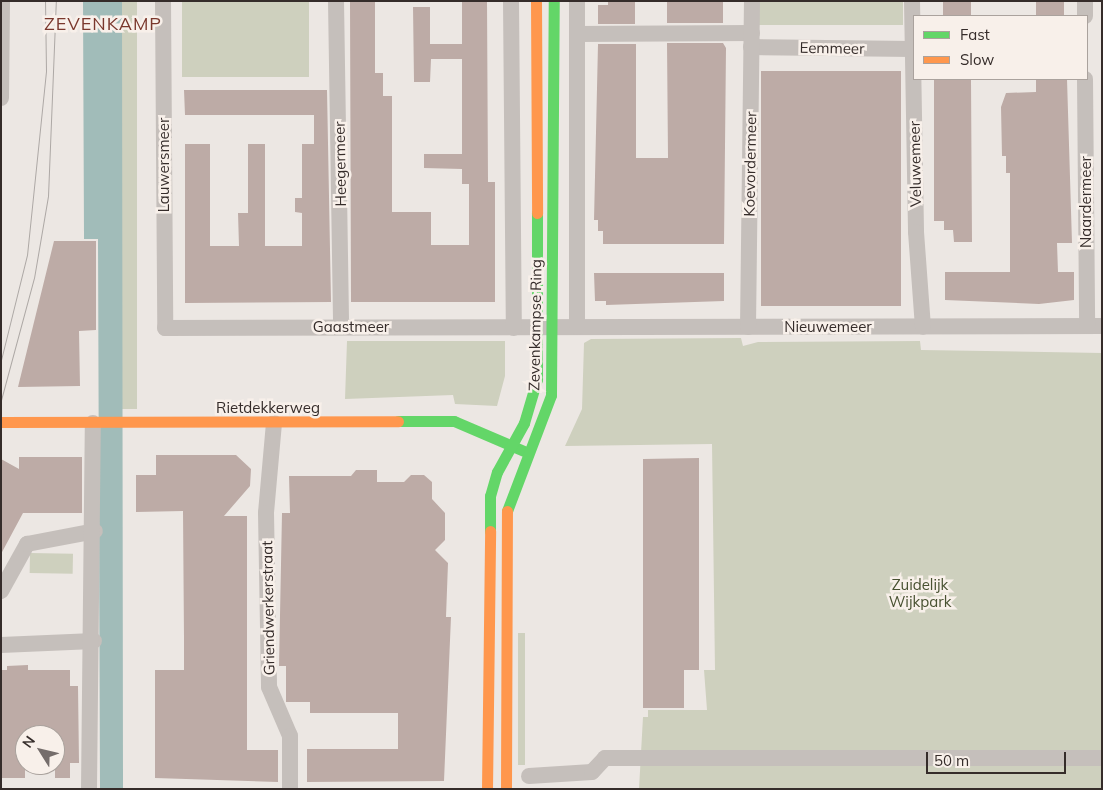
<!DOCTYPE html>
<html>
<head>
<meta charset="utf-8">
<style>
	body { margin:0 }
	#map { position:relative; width:1103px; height:790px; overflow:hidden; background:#ece7e3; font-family:Mulish,sans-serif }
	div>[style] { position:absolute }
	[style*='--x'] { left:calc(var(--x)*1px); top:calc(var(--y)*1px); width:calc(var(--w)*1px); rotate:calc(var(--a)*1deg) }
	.green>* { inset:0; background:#ced0be; transform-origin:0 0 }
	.water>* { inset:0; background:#a1bcb9 }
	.building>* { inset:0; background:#bdaba6; transform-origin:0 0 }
	.street>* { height:16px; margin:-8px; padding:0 8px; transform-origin:8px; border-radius:8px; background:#c5bfbb }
	.fast>* { height:11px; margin:-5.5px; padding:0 5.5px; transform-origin:5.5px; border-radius:5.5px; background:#63d668 }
	.slow>* { height:11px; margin:-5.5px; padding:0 5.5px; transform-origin:5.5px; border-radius:5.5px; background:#ff974d }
	.tram>* { height:1px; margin:-0.5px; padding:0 0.5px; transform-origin:0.5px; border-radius:0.5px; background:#ada8a5 }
	span { translate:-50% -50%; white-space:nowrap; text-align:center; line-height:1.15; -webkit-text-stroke:5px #f8f0ea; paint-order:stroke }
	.street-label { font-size:15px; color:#352c2a }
	.park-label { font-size:15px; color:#485131 }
	.quarter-label { font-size:18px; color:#7a382d; letter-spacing:1px }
	.frame { position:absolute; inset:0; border:2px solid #352c2a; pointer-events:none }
	.legend { position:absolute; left:913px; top:15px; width:175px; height:65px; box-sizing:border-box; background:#f8f0ea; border:1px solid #aaa29d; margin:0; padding:6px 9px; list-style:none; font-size:15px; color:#352c2a }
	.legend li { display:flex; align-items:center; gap:10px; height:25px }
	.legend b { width:25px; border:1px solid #aaa29d }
	.north { position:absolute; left:15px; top:725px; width:50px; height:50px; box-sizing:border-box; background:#f8f0ea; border:1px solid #aaa29d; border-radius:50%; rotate:306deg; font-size:14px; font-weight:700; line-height:20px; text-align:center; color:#352c2a }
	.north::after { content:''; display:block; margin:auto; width:18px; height:22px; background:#756d6b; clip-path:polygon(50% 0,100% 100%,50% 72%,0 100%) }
	.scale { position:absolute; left:926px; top:752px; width:140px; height:22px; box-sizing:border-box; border:2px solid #352c2a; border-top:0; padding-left:6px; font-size:15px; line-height:18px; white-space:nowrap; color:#352c2a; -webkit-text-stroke:4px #f8f0ea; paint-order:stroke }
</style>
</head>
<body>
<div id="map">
	<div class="green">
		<div style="left:122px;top:1px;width:15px;height:408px"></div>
		<div style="left:182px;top:1px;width:127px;height:76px"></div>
		<div style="left:757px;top:1px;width:146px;height:24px"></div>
		<div style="clip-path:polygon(741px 338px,743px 346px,758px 342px,920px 341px,921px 350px,1102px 353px,1102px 789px,639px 789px,643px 717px,648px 717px,648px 710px,707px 710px,704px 670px,715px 670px,712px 444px,565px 446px,582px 409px,584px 343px,591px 339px)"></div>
		<div style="clip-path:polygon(347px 341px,505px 341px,505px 376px,497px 406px,455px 404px,453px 395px,345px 399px)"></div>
		<div style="left:30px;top:553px;width:43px;height:20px;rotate:1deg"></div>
		<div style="left:518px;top:633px;width:7px;height:132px"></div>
	</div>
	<div class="water">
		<div style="clip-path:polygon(83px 1px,122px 1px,123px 789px,100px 789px,98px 239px,84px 239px)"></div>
	</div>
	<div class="building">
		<div style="clip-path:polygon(350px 1px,375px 1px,375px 73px,383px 73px,383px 96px,392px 96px,392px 212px,431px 212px,431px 245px,469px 245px,469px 184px,462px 184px,462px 169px,424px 168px,424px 154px,462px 154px,462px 59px,431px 59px,430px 82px,414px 82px,413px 7px,430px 7px,430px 44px,462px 44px,462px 1px,487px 1px,488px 182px,495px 182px,495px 302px,351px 302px)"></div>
		<div style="clip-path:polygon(608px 1px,635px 1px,635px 24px,598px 24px,598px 5px,608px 5px)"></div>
		<div style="left:667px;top:1px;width:56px;height:22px"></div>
		<div style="left:943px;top:1px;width:28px;height:15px"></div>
		<div style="left:1036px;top:1px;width:28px;height:15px"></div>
		<div style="clip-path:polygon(667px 43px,723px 43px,726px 48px,724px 244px,603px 244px,603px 231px,598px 231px,598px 220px,594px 220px,598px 44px,636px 44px,636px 158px,668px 158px)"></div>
		<div style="left:761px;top:71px;width:140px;height:235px"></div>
		<div style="clip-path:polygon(934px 79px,971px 79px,972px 242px,954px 242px,953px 230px,944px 230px,944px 221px,934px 221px)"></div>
		<div style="clip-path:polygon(1036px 79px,1067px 79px,1072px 243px,1057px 243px,1058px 272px,1074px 272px,1074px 300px,1039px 304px,945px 300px,945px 272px,1010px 272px,1010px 173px,1006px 173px,1006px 156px,1002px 156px,1001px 107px,1006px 93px,1036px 92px)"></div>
		<div style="clip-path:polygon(184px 90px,327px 90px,331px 302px,185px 303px,185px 144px,210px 144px,210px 246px,239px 246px,238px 213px,248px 213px,248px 144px,265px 144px,265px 246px,302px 246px,302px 213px,295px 212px,295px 198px,302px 198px,302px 144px,314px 144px,314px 115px,185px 115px)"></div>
		<div style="clip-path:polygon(54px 241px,96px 241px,96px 330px,79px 331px,80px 386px,18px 387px)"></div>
		<div style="clip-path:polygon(594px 273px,724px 273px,724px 301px,606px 305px,606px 301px,595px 301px)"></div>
		<div style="clip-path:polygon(156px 455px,236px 455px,251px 469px,250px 486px,224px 516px,247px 516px,247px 750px,278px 750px,278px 782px,155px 778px,155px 670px,184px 670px,184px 639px,183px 511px,136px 512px,136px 475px,156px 475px)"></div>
		<div style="clip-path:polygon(19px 457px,82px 457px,82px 513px,23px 513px,1px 554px,1px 459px,19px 469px)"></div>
		<div style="clip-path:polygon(699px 458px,699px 670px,684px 670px,684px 708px,643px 708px,643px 459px)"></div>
		<div style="clip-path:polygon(356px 470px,377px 470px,377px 482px,404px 482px,411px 475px,424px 475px,432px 482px,432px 499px,445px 513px,445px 540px,435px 550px,448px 563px,446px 617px,451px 617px,444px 781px,307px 782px,307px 749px,398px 749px,398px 713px,310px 713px,310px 702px,286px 702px,286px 666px,279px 666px,282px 513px,290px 513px,289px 476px,351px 476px)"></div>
		<div style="clip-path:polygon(28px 665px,28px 670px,70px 670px,70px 686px,78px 686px,79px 763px,70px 763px,70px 778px,55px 778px,55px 735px,25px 735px,25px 778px,1px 778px,1px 670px,7px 670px,7px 666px)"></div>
	</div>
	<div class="street">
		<div style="--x:163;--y:1;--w:327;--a:89.6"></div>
		<div style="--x:165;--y:328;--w:937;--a:-0.12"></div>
		<div style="--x:336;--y:1;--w:326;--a:89.1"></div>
		<div style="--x:511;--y:1;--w:327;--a:89.5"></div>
		<div style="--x:912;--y:1;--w:231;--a:89"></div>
		<div style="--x:916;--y:232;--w:95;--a:85.8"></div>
		<div style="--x:1085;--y:1;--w:15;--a:90"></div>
		<div style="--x:577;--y:34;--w:175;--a:-0.3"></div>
		<div style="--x:751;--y:47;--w:162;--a:0.7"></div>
		<div style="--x:1085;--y:79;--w:247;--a:89.5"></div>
		<div style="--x:1;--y:98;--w:97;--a:-89.4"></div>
		<div style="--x:577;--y:327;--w:326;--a:-90"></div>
		<div style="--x:748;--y:327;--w:326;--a:-89.3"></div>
		<div style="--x:274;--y:423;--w:90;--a:95.1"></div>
		<div style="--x:266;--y:513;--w:174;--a:89"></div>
		<div style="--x:269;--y:687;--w:53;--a:66.8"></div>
		<div style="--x:290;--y:736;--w:53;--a:90"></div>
		<div style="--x:1;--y:591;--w:54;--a:-61"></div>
		<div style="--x:27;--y:544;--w:69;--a:-10.8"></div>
		<div style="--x:1;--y:645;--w:93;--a:-2.5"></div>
		<div style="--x:529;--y:776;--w:63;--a:-3.6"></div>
		<div style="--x:592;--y:772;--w:19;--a:-47"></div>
		<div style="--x:605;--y:758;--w:497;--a:0"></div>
		<div style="--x:89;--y:789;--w:366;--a:-89.4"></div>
	</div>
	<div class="fast">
		<div style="--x:398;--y:421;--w:56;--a:0"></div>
		<div style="--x:454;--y:421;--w:76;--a:23.2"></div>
		<div style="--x:507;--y:511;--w:124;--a:-69.2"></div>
		<div style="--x:551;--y:395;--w:394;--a:-89.6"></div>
		<div style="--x:490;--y:531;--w:35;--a:-90"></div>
		<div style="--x:490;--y:496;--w:25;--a:-74"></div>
		<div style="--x:497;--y:472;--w:56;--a:-61.1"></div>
		<div style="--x:524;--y:423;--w:46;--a:-73.5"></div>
		<div style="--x:537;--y:379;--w:166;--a:-90"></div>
	</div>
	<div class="slow">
		<div style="--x:536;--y:1;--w:212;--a:89.7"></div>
		<div style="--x:1;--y:422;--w:397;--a:-0.1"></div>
		<div style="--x:487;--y:789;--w:258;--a:-89.3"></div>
		<div style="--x:506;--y:789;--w:278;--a:-89.8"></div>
	</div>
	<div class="tram">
		<div style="--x:1;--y:360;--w:108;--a:-76.1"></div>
		<div style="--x:27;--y:255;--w:185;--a:-84.1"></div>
		<div style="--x:46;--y:71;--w:70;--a:-90.8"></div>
		<div style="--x:1;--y:400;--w:126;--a:-74.9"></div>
		<div style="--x:34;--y:278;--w:83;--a:-80.3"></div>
		<div style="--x:48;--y:196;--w:195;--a:-87.7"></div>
	</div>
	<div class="street-label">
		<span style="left:832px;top:48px;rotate:1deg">Eemmeer</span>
		<span style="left:340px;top:164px;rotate:-91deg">Heegermeer</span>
		<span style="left:750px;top:164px;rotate:-89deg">Koevordermeer</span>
		<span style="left:915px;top:164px;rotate:-91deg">Veluwemeer</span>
		<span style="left:164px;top:165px;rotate:-90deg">Lauwersmeer</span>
		<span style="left:1086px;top:202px;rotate:-90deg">Naardermeer</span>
		<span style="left:535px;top:325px;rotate:-89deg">Zevenkampse Ring</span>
		<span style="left:351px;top:327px">Gaastmeer</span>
		<span style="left:828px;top:327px">Nieuwemeer</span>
		<span style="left:268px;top:408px">Rietdekkerweg</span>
		<span style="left:268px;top:608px;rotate:-91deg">Griendwerkerstraat</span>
	</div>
	<div class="park-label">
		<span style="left:920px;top:593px">Zuidelijk<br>Wijkpark</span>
	</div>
	<div class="quarter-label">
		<span style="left:103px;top:24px">ZEVENKAMP</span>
	</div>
	<div class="frame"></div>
	<ul class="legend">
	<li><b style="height:6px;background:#63d668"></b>Fast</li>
	<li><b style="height:6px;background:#ff974d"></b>Slow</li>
	</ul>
	<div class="north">N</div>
	<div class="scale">50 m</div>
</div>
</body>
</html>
